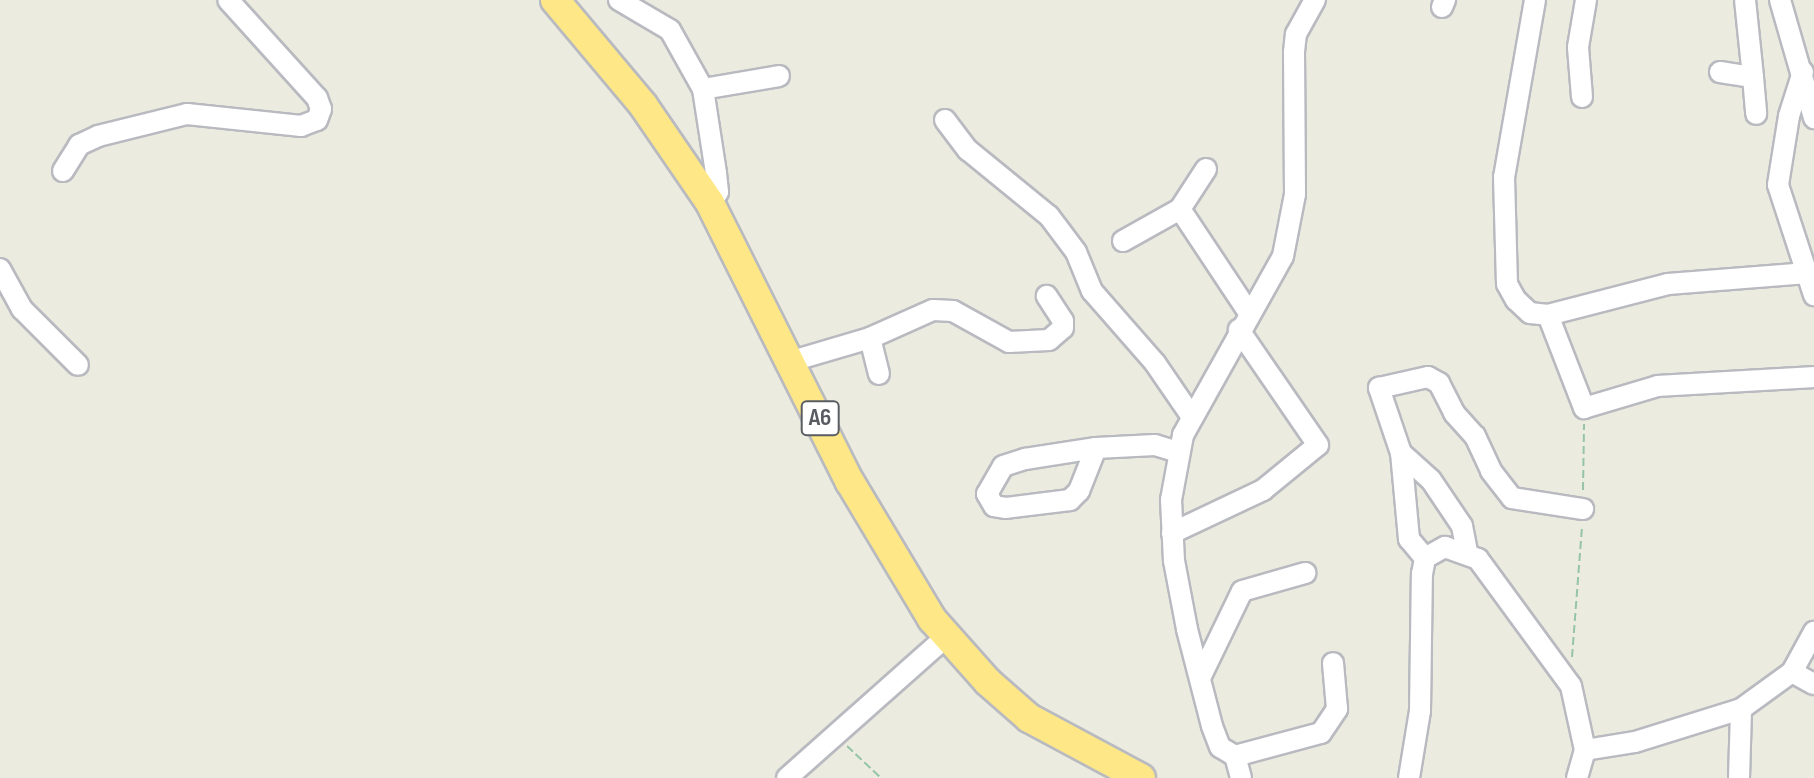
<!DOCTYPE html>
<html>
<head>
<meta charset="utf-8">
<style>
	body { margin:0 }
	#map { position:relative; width:1814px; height:778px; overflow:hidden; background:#ecebe0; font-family:"Sofia Sans Condensed",sans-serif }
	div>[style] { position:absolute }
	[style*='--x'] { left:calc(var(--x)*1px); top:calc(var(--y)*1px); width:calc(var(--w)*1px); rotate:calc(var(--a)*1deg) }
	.path>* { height:2px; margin-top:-1px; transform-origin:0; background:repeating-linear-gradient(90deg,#95c5a6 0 8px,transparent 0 12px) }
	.roads { filter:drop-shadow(2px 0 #b8bac0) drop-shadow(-2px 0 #b8bac0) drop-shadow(0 2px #b8bac0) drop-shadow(0 -2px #b8bac0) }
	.minor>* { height:20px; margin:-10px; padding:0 10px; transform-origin:10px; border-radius:10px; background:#fff }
	.highway>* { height:28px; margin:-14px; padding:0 14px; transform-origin:14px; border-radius:14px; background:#fde787 }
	span { translate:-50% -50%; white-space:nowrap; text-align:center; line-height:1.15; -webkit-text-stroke:6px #fff; paint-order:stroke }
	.shield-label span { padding:2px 6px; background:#fff; border:2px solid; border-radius:6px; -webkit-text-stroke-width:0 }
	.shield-label { font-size:24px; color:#595c62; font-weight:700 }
</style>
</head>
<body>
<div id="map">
	<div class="path">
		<div style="--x:1583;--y:490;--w:66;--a:-89.1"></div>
		<div style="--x:1572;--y:657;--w:129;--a:-85.6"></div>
		<div style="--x:847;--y:746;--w:47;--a:43.3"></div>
	</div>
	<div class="roads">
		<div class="minor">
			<div style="--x:619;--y:0;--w:59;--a:30.5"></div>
			<div style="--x:670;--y:30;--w:68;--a:60.8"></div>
			<div style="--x:703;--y:89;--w:85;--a:81.2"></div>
			<div style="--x:716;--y:173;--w:19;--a:84"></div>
			<div style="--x:718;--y:192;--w:14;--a:126"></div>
			<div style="--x:1535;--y:0;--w:180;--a:99.9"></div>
			<div style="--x:1504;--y:177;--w:107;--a:88.4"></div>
			<div style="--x:1507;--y:284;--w:18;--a:61"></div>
			<div style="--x:1516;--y:300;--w:19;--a:43"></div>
			<div style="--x:1530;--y:313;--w:18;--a:6"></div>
			<div style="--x:1548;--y:315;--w:124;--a:-14.5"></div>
			<div style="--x:1668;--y:284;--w:140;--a:-4.5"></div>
			<div style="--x:1780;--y:0;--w:123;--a:73.9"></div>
			<div style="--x:1442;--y:7;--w:8;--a:-67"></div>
			<div style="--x:1720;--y:72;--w:33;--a:9"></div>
			<div style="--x:1753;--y:77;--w:77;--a:-95.9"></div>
			<div style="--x:1803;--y:72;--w:46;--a:107.7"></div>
			<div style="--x:1789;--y:116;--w:70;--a:99.1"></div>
			<div style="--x:1778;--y:185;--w:116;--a:71.9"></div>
			<div style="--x:1753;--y:77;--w:37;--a:85"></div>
			<div style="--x:703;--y:89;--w:77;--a:-9.7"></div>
			<div style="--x:1582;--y:97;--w:50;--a:-94.6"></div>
			<div style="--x:1578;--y:47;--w:48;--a:-80.3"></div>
			<div style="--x:945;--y:120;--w:38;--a:53"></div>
			<div style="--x:968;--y:150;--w:104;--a:39.2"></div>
			<div style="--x:1049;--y:216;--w:45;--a:53.1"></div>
			<div style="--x:1076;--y:252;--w:42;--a:67.7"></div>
			<div style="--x:1092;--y:291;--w:96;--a:48.8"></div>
			<div style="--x:1155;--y:363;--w:65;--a:55.6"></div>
			<div style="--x:1206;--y:169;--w:48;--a:123"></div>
			<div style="--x:1180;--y:209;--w:125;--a:56.4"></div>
			<div style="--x:63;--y:171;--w:31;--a:-58"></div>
			<div style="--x:79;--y:145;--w:21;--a:-25"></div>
			<div style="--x:98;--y:136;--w:92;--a:-13.9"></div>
			<div style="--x:187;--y:114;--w:115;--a:6"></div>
			<div style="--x:301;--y:126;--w:17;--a:-21"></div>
			<div style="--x:317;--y:120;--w:12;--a:-70"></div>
			<div style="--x:321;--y:109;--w:12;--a:-110"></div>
			<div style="--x:317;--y:98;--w:132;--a:-132.2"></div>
			<div style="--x:1123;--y:241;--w:65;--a:-29.3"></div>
			<div style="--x:0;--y:269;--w:46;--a:61.2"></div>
			<div style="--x:22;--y:309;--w:79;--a:45"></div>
			<div style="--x:1548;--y:315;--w:100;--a:68.8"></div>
			<div style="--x:1584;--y:408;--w:77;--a:-16.6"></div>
			<div style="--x:1658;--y:386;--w:156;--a:-3.3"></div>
			<div style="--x:870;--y:338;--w:37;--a:76"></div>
			<div style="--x:792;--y:361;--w:81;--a:-16.4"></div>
			<div style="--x:870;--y:338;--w:69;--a:-24"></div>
			<div style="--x:933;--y:310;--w:20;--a:3"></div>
			<div style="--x:953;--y:311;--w:64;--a:29"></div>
			<div style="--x:1009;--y:342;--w:40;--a:-2.9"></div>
			<div style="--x:1049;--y:340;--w:18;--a:-41"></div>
			<div style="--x:1063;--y:328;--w:7;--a:-90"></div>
			<div style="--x:1063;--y:321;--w:30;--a:-123"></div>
			<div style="--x:1096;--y:448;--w:46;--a:111.6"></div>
			<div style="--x:1079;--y:491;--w:13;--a:135"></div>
			<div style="--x:1070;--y:500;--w:64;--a:172.9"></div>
			<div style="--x:1006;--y:508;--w:12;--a:-171"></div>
			<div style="--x:994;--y:506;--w:14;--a:-120"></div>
			<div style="--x:987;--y:494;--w:32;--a:-60"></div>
			<div style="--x:1003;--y:466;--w:23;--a:-18"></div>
			<div style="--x:1025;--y:459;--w:72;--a:-8.8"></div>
			<div style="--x:1096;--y:448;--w:59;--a:-2.9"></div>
			<div style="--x:1155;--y:445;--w:24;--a:17"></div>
			<div style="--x:1401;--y:453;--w:69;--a:-108.7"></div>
			<div style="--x:1379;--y:388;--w:50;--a:-12.7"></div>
			<div style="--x:1428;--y:377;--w:13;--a:29"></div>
			<div style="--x:1439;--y:383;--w:34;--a:63"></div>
			<div style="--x:1454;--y:413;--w:31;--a:48"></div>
			<div style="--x:1475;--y:436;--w:38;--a:65"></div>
			<div style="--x:1491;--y:471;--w:34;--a:52"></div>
			<div style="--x:1512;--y:498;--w:72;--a:8.8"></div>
			<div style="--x:1172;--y:533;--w:101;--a:-25.3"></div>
			<div style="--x:1263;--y:490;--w:71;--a:-39.3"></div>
			<div style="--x:1318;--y:445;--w:140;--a:-124.5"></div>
			<div style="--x:1425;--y:558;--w:25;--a:-130"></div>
			<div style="--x:1409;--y:539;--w:86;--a:-95.3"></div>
			<div style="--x:1401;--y:453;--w:40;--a:42"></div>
			<div style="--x:1431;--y:480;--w:55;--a:56"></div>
			<div style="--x:1462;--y:526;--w:26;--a:79"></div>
			<div style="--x:1792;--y:672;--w:25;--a:29"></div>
			<div style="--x:1201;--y:676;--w:94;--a:-64.2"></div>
			<div style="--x:1242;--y:591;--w:66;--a:-15.9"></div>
			<div style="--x:1235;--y:756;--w:89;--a:-15"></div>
			<div style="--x:1321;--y:733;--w:29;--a:-56"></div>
			<div style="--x:1337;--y:709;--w:46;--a:-95"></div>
			<div style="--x:787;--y:778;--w:213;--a:-41.6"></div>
			<div style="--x:1241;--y:778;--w:23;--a:-105"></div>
			<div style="--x:1235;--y:756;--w:17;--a:-149"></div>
			<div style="--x:1220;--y:747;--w:22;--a:-111"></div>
			<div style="--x:1212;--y:726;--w:100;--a:-104.5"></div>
			<div style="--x:1187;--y:629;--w:69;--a:-100.8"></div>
			<div style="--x:1174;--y:561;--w:61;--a:-92.8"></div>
			<div style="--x:1171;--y:500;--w:66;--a:-79.5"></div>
			<div style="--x:1183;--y:435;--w:205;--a:-60.8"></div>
			<div style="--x:1283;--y:256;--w:63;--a:-79"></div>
			<div style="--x:1295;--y:194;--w:142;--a:-90.4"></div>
			<div style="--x:1294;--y:52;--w:18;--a:-84"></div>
			<div style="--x:1296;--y:34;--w:39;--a:-61"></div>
			<div style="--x:1409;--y:778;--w:68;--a:-80.7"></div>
			<div style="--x:1420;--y:711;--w:137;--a:-89.2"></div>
			<div style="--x:1422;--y:574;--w:16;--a:-79"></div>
			<div style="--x:1425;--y:558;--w:23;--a:-29"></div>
			<div style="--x:1445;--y:547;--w:35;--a:20"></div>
			<div style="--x:1478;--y:559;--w:157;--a:53.8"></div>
			<div style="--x:1571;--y:686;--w:66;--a:77.7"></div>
			<div style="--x:1577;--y:778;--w:29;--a:-74"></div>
			<div style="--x:1585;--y:750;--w:51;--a:-9.1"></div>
			<div style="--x:1635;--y:742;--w:111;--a:-17.3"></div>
			<div style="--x:1741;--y:709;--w:63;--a:-36"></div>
			<div style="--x:1792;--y:672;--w:46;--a:-61.2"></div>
			<div style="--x:1739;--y:778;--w:69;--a:-88.3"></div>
		</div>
		<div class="highway">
			<div style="--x:555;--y:0;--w:137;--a:50"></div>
			<div style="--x:643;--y:105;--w:119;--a:55.6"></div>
			<div style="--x:710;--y:203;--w:312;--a:63.4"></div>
			<div style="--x:850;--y:482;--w:160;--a:59.1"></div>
			<div style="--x:932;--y:619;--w:84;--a:48.4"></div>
			<div style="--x:988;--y:682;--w:55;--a:41.3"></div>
			<div style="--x:1029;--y:718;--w:127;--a:28.2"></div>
		</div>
	</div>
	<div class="shield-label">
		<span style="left:820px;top:418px">A6</span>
	</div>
</div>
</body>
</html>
